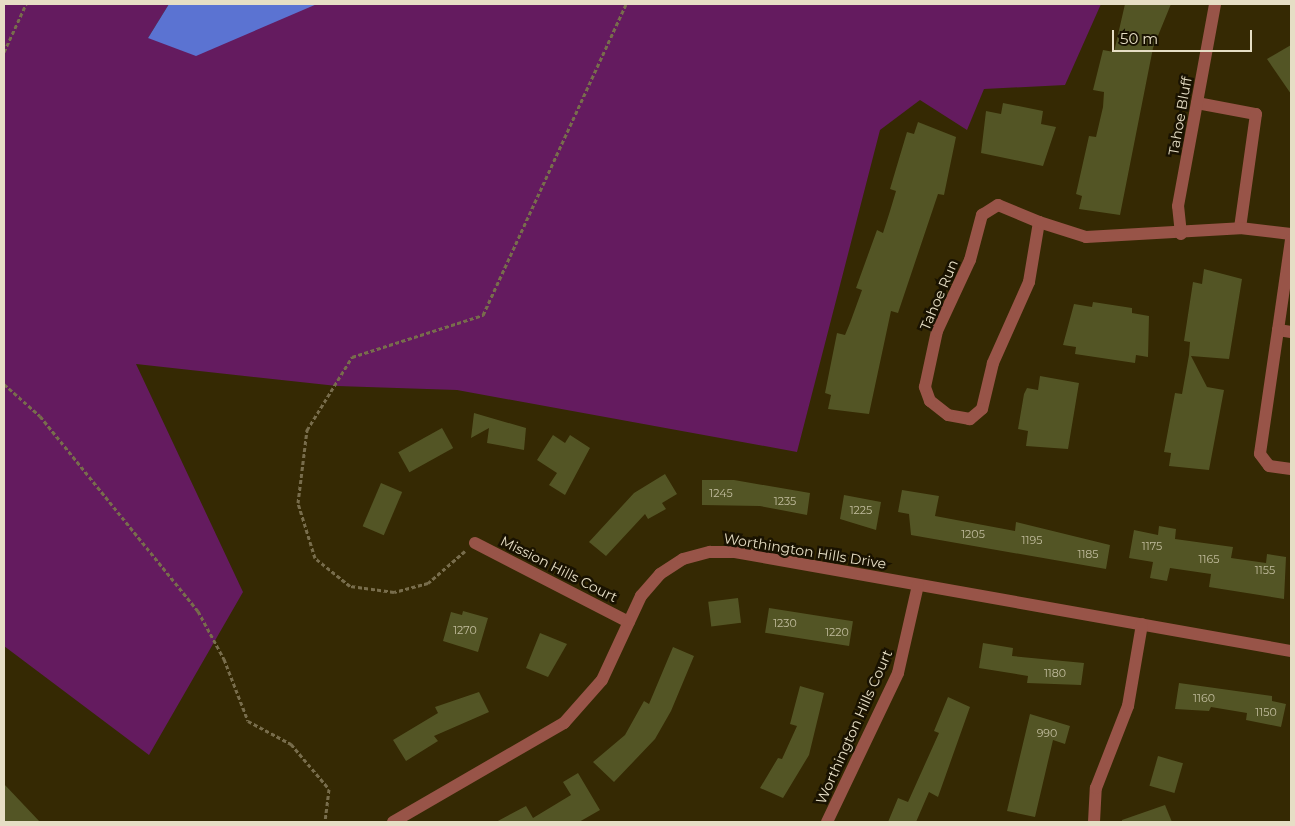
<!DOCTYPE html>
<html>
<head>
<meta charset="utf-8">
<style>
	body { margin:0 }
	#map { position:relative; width:1295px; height:826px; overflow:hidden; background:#352903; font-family:Montserrat,sans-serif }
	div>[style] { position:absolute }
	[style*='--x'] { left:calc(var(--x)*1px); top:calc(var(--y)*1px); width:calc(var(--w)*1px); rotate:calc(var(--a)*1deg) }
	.green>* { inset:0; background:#641b5f }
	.water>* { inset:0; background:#5b73d2 }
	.building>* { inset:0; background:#535525; transform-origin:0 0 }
	.path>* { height:3px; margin-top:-1.5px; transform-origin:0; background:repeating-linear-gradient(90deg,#786d4c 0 4px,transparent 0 6.5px) }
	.street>* { height:12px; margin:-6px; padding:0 6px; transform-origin:6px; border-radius:6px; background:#985448 }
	span { translate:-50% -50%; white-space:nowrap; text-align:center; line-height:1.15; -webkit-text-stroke:5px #191201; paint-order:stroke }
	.number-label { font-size:11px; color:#c1bc9d }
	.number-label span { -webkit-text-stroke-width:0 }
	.street-label { font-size:14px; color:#e6dec5 }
	.frame { position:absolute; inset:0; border:5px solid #e6dec5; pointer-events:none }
	.scale { position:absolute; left:1112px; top:30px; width:140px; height:22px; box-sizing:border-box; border:2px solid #e6dec5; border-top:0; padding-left:6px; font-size:15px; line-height:18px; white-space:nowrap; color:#e6dec5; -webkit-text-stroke:4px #191201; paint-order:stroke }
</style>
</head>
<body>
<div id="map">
	<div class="green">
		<div style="clip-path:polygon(4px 4px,169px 4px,148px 38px,317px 4px,1101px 4px,1065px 85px,984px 89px,967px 130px,920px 100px,880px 130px,797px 452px,457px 390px,337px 386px,136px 364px,243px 592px,149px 755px,4px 646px)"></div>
	</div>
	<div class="water">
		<div style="clip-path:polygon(169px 4px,317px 4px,196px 56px,148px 38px)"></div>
	</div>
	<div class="building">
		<div style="clip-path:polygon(1125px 4px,1171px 4px,1153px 48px,1120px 215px,1079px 209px,1082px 196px,1076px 194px,1089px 136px,1096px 137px,1103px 107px,1104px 92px,1093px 90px,1103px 50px,1114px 52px)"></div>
		<div style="clip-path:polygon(1291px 45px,1291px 94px,1267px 59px)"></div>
		<div style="clip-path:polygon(1003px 103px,1043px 111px,1041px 124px,1056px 127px,1043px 166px,981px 153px,986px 111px,1001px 114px)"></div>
		<div style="clip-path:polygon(918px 122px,956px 137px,944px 195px,938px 194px,898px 313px,891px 311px,869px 414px,828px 409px,831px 395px,825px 393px,837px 333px,845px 335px,850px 323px,862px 290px,856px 288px,877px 230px,883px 233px,890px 211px,896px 191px,890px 189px,907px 132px,914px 134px)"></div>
		<div style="clip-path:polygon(1204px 269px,1242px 279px,1229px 359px,1191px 356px,1207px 387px,1224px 390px,1209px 470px,1169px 466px,1171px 453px,1164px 452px,1175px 393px,1182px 394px,1189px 355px,1190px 342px,1184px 341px,1193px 282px,1202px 284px)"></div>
		<div style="clip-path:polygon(1093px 302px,1132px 308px,1132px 313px,1149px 316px,1148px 357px,1136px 355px,1135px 363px,1075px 354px,1076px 347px,1063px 345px,1074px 304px,1092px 307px)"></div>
		<div style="clip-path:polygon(1040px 376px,1079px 383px,1068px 449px,1026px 446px,1028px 431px,1018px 429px,1024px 394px,1027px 388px,1038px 390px)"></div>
		<div style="clip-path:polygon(474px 413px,526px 428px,524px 450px,487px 443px,489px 428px,471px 438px)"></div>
		<div style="left:442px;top:428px;width:23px;height:50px;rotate:61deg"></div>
		<div style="clip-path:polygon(553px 435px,565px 443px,570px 435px,590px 448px,565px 495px,549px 485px,557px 473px,537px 460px)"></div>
		<div style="clip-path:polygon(665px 474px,677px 494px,662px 503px,666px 509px,648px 519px,645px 514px,606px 556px,589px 542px,634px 493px)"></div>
		<div style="clip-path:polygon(702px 480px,734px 480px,810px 493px,807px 515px,760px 506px,702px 505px)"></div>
		<div style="left:381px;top:483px;width:23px;height:47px;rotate:23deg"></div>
		<div style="clip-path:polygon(902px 490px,939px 496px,935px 516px,1015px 531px,1016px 522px,1110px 545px,1106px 569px,911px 535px,909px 514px,898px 512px)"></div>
		<div style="clip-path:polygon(844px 495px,881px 502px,876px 530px,840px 519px)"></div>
		<div style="clip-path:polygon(1159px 526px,1176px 529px,1175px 539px,1233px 547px,1231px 558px,1266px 563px,1267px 554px,1286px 557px,1284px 599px,1209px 587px,1211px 574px,1170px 568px,1167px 581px,1150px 578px,1153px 562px,1129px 558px,1134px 530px,1158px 535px)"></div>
		<div style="left:738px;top:598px;width:25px;height:30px;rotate:83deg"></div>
		<div style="left:769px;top:608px;width:85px;height:25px;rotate:9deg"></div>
		<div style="clip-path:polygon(463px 611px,488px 618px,478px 652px,443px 641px,451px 612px,462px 615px)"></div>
		<div style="clip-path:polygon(540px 633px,567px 644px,548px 677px,526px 668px)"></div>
		<div style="clip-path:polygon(983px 643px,1013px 648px,1012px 656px,1084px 663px,1081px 685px,1027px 683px,1028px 676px,979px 668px)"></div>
		<div style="clip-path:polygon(673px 647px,694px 656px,671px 711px,655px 739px,614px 782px,593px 762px,625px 735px,644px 701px,649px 704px)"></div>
		<div style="clip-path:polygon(1179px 683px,1272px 696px,1272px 701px,1286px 704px,1281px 727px,1246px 720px,1247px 713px,1211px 707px,1209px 711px,1175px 709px)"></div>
		<div style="clip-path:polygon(800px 686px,824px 693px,809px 755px,783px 798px,760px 788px,778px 758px,782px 759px,797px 726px,790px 724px)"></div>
		<div style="clip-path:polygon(479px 692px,489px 712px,434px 736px,438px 741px,406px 761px,393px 740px,438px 713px,435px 707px)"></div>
		<div style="clip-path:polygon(948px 697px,970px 707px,938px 797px,929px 792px,916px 822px,888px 822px,898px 798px,908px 802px,939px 733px,934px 731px)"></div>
		<div style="clip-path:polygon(1030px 714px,1070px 726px,1065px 744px,1053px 740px,1035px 817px,1007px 811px)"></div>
		<div style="left:1158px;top:756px;width:26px;height:31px;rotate:16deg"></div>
		<div style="clip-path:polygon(578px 773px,600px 810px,579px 822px,496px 822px,526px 806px,533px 818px,571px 795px,563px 782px)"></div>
		<div style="clip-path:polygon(4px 784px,40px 822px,4px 822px)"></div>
		<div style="clip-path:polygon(1165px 805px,1172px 822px,1122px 822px,1122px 820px)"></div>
	</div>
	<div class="path">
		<div style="--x:4;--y:52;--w:53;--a:-65.4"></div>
		<div style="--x:4;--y:384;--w:48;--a:41.6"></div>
		<div style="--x:40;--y:416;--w:251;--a:51"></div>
		<div style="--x:198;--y:611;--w:55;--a:61.6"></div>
		<div style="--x:224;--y:659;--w:66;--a:68.8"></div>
		<div style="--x:248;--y:721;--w:49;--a:28.1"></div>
		<div style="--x:291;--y:744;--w:59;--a:49.8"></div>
		<div style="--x:329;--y:789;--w:33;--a:97"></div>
		<div style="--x:465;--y:551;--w:49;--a:139.1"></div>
		<div style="--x:428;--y:583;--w:35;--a:165"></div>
		<div style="--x:394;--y:592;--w:44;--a:-172.2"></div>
		<div style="--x:350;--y:586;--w:45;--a:-141.3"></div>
		<div style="--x:315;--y:558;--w:58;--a:-107.2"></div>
		<div style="--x:298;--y:503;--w:74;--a:-83"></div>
		<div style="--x:307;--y:430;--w:86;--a:-58.3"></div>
		<div style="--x:352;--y:357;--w:138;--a:-17.8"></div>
		<div style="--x:483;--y:315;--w:342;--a:-65.3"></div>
	</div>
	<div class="street">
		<div style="--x:1197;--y:103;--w:60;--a:10.6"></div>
		<div style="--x:1256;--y:114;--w:115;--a:98"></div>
		<div style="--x:998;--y:205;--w:44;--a:22.5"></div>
		<div style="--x:1039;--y:222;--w:61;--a:99.5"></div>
		<div style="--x:1029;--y:282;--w:89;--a:114"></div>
		<div style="--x:993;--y:363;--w:47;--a:103.4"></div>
		<div style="--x:982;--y:409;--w:16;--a:140"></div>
		<div style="--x:970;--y:419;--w:22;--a:-170"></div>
		<div style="--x:948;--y:415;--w:23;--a:-142"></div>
		<div style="--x:930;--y:401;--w:15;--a:-110"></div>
		<div style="--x:925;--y:387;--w:57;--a:-77.9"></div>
		<div style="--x:937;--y:331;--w:78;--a:-65.1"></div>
		<div style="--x:970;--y:260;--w:47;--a:-75.1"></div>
		<div style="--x:982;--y:215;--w:19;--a:-32"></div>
		<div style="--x:1039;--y:222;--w:49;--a:17.7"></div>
		<div style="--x:1086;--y:237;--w:154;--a:-3.3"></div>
		<div style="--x:1240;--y:228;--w:51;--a:6.7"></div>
		<div style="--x:1181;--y:234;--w:28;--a:-96"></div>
		<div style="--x:1178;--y:206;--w:205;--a:-79.6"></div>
		<div style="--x:1278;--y:330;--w:91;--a:-81.8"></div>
		<div style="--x:1291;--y:332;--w:13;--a:-171"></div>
		<div style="--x:1278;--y:330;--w:125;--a:98.3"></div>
		<div style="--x:1260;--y:454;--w:15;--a:53"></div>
		<div style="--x:1269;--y:466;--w:22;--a:8"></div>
		<div style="--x:475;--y:543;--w:173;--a:27.2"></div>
		<div style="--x:393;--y:822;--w:198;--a:-30.1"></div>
		<div style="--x:564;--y:723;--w:57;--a:-48.5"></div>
		<div style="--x:602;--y:680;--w:93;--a:-65.1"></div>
		<div style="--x:641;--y:596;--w:29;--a:-49"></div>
		<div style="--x:660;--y:574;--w:27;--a:-33"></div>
		<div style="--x:683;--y:559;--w:28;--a:-15"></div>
		<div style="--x:710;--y:552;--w:25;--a:0"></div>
		<div style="--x:735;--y:552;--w:565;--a:10.1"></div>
		<div style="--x:827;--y:822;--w:165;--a:-64.5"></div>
		<div style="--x:898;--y:673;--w:90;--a:-77.2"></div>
		<div style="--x:1094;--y:822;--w:34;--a:-87"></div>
		<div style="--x:1096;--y:788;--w:88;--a:-68.7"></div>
		<div style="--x:1128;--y:706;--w:83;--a:-80.3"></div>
	</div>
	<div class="number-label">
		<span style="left:721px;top:493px">1245</span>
		<span style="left:785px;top:501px">1235</span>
		<span style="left:861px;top:510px">1225</span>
		<span style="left:973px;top:534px">1205</span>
		<span style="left:1032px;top:540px">1195</span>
		<span style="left:1152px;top:546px">1175</span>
		<span style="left:1088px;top:554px">1185</span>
		<span style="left:1209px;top:559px">1165</span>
		<span style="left:1265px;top:570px">1155</span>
		<span style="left:785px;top:623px">1230</span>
		<span style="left:465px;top:630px">1270</span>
		<span style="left:837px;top:632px">1220</span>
		<span style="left:1055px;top:673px">1180</span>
		<span style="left:1204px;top:698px">1160</span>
		<span style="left:1266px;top:712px">1150</span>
		<span style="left:1047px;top:733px">990</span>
	</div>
	<div class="street-label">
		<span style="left:1180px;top:116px;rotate:-80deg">Tahoe Bluff</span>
		<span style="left:939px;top:295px;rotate:-67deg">Tahoe Run</span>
		<span style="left:805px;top:551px;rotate:9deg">Worthington Hills Drive</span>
		<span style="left:559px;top:569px;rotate:27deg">Mission Hills Court</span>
		<span style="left:854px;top:727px;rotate:-66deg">Worthington Hills Court</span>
	</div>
	<div class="frame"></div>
	<div class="scale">50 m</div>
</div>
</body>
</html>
